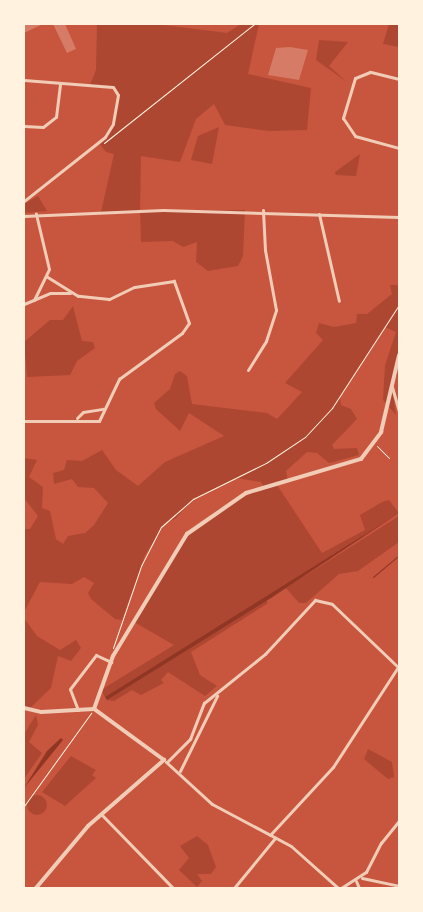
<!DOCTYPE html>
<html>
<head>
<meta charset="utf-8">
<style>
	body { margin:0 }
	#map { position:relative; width:423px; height:912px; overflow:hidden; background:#c8553d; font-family:Ubuntu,sans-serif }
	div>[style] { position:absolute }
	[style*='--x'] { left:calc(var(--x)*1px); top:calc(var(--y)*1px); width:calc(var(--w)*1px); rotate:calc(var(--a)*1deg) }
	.green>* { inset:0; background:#ae4732 }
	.round { border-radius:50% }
	.water>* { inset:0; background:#8f3625 }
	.stream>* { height:1px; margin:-0.5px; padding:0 0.5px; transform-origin:0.5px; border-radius:0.5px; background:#8f3625 }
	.building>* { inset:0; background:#d67c66 }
	.path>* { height:1px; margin:-0.5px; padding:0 0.5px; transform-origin:0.5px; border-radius:0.5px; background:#fff3e0 }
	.minor>* { height:3px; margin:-1.5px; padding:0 1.5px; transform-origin:1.5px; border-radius:1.5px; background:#f1ccb7 }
	.tertiary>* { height:4px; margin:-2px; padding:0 2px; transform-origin:2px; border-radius:2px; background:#f1ccb7 }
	span { translate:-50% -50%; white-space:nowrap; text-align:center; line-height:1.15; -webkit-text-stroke:5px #fff3e0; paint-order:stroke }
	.frame { position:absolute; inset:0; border:25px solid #fff3e0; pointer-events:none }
</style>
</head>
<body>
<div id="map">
	<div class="green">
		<div style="clip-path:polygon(97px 24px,156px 24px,227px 33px,241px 24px,259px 24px,248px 74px,311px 88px,307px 130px,269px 131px,225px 125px,214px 104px,196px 119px,180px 162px,141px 156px,140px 211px,245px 210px,243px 256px,238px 266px,208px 271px,196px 262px,197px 242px,183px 247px,173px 241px,141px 242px,140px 211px,101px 212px,114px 154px,106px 152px,99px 143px,113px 124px,118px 95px,116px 89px,90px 85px,96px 70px)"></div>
		<div style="clip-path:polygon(389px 24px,399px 24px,399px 47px,383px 44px)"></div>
		<div style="clip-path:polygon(319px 40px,348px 42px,329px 66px,347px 82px,316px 60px)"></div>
		<div style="clip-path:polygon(219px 127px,212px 164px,191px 160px,198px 136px)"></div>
		<div style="clip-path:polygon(360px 154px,356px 176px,336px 175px,335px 172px)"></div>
		<div style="clip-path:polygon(38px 196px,47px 211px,24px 213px,24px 204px)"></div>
		<div style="clip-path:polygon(390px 285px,399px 285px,399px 366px,395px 372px,399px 377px,395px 375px,392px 387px,396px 415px,383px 400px,385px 365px,396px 332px,385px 327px,340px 396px,341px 405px,351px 409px,357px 419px,332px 445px,334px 449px,357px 448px,359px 455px,329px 463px,317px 453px,307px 452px,286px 471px,288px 481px,277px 485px,322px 553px,365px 530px,360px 515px,382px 502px,389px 500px,399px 513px,105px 697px,101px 690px,174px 645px,134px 622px,181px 541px,217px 510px,264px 487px,261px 482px,236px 478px,193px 499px,175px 519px,165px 523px,145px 555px,122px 620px,115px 619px,91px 599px,88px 593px,94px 583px,84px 577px,72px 584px,40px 582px,24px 612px,24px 529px,30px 529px,38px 516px,24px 498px,24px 458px,37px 460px,29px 477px,43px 487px,42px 508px,50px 511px,56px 539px,63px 544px,68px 536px,85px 533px,94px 525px,108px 503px,94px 488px,78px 487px,72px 479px,54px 484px,53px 473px,64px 470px,67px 460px,82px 461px,102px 450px,116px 470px,138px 486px,165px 462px,224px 436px,189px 413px,180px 431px,156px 409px,154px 403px,170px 389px,175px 374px,180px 371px,187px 376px,192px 404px,267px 413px,277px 419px,302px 392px,285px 383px,323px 340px,316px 333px,319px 323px,334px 327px,356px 323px,357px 314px,367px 314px,392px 294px)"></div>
		<div style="clip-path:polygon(73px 306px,82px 341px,93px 342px,95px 348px,77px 361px,70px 375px,27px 377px,24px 342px,50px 320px,63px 320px)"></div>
		<div style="clip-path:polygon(399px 516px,399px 542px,358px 571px,339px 574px,306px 603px,299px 603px,286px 588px)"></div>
		<div style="clip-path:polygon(266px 600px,268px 603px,191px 652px,200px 675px,217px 686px,205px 696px,168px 672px,161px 680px,164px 683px,141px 695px,132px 690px,114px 701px,107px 700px)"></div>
		<div style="clip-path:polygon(24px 618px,37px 636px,60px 650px,76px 640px,81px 648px,71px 661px,58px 656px,51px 688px,28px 710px,24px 708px)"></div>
		<div style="clip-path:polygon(36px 715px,38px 725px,29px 742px,42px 753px,24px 779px,24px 734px)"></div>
		<div style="clip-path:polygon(368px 749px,392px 762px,394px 777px,388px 779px,364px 759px)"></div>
		<div style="clip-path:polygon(71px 756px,96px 770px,92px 775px,96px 778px,65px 806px,42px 792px)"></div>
		<div class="round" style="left:27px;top:795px;width:20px;height:20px"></div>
		<div style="clip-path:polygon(197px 836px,208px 845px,216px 867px,211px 874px,197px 874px,202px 881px,197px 887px,179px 870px,189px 858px,180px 846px)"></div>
	</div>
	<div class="water">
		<div style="clip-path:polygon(399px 513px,271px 598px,107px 700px,105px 697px)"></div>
		<div style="clip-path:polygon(61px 738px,63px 740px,24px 788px,47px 751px)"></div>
	</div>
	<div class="stream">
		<div style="--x:373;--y:577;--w:34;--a:-40"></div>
	</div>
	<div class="building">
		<div style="clip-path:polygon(24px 24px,43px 24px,24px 33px)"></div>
		<div style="clip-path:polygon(53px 24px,65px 24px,76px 49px,67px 53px)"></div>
		<div style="clip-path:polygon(290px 47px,308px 50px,299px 80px,268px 75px,276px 48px)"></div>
	</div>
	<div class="path">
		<div style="--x:104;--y:143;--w:191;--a:-38.4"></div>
		<div style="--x:377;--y:446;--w:17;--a:45"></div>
		<div style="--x:113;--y:648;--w:87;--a:-71.1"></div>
		<div style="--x:141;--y:566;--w:44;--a:-62.9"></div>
		<div style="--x:161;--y:527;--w:43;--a:-41.2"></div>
		<div style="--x:193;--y:499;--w:81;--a:-26.3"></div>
		<div style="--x:266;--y:463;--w:47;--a:-33.7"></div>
		<div style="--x:305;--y:437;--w:40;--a:-47"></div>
		<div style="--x:332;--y:408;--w:123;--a:-57"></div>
		<div style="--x:24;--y:806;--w:115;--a:-54.2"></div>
	</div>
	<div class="minor">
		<div style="--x:399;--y:79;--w:30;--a:-166"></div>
		<div style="--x:370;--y:72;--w:16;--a:158"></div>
		<div style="--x:355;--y:78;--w:42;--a:106.7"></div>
		<div style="--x:343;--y:118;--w:22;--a:56"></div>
		<div style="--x:355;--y:136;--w:46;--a:15.3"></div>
		<div style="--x:24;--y:80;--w:89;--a:4.5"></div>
		<div style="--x:113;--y:87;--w:9;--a:58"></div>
		<div style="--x:118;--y:95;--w:29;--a:100"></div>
		<div style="--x:113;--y:124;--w:15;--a:122"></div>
		<div style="--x:105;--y:137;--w:103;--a:141.7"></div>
		<div style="--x:24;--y:126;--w:19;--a:3"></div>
		<div style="--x:43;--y:127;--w:16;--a:-38"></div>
		<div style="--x:56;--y:117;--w:34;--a:-83"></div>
		<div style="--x:319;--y:214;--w:89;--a:77.1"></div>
		<div style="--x:24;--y:216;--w:139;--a:-2.5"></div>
		<div style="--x:163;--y:210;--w:236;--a:1.7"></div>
		<div style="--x:34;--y:300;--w:34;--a:-64"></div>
		<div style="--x:49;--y:269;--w:57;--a:-103.3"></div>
		<div style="--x:24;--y:304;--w:28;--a:-23"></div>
		<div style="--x:50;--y:293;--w:20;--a:0"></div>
		<div style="--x:248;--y:370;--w:34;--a:-58"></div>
		<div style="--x:266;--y:341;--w:33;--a:-72"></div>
		<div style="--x:276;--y:310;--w:61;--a:-100.4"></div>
		<div style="--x:265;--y:250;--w:40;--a:-92.9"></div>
		<div style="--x:392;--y:387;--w:25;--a:74"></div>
		<div style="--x:77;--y:418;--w:8;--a:-45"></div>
		<div style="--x:83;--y:412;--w:20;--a:-9"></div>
		<div style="--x:24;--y:421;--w:75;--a:0"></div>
		<div style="--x:99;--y:421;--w:47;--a:-64.5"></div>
		<div style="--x:119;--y:379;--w:78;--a:-36.1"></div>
		<div style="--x:182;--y:333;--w:12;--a:-55"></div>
		<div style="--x:189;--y:323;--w:45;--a:-109.7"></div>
		<div style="--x:174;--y:281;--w:40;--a:171.5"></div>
		<div style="--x:134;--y:287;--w:28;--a:154"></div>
		<div style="--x:109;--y:299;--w:31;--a:-174"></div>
		<div style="--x:78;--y:296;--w:36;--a:-148"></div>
		<div style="--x:78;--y:710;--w:22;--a:-111"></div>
		<div style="--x:70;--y:689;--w:43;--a:-52.6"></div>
		<div style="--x:96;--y:655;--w:17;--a:25"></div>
		<div style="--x:166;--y:762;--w:62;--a:42.4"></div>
		<div style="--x:212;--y:804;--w:89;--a:28"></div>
		<div style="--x:291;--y:846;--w:63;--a:41.8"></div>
		<div style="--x:167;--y:762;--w:33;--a:-45"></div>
		<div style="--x:190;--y:739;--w:39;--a:-69"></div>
		<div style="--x:204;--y:703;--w:78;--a:-38.8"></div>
		<div style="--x:265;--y:654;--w:74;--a:-47.2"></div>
		<div style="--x:315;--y:600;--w:17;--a:13"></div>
		<div style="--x:332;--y:604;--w:93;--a:43.7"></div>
		<div style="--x:180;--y:771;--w:84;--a:-63.7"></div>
		<div style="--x:101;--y:814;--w:103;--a:45.8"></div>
		<div style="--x:270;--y:835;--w:93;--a:-47.2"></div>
		<div style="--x:333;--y:767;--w:119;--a:-57"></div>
		<div style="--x:362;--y:878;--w:38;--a:12"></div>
		<div style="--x:356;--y:881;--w:8;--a:67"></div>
		<div style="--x:234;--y:888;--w:65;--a:-50.6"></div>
		<div style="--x:341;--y:888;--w:30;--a:-33"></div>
		<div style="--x:366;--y:872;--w:33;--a:-63"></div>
		<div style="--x:381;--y:843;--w:28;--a:-51"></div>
	</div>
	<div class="tertiary">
		<div style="--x:24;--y:708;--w:17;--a:13"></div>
		<div style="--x:41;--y:712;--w:53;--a:-3.2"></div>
		<div style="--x:94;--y:709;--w:56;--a:-70.3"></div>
		<div style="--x:113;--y:656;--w:143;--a:-58.8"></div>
		<div style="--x:187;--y:534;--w:72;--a:-34.8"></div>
		<div style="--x:246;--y:493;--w:120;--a:-16.5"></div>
		<div style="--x:361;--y:459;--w:34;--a:-53"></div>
		<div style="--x:381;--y:432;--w:79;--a:-76.8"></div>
		<div style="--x:36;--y:888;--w:81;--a:-50"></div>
		<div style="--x:88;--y:826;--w:101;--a:-41"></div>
		<div style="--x:164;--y:760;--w:87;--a:-143.9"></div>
	</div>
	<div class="frame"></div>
</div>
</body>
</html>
